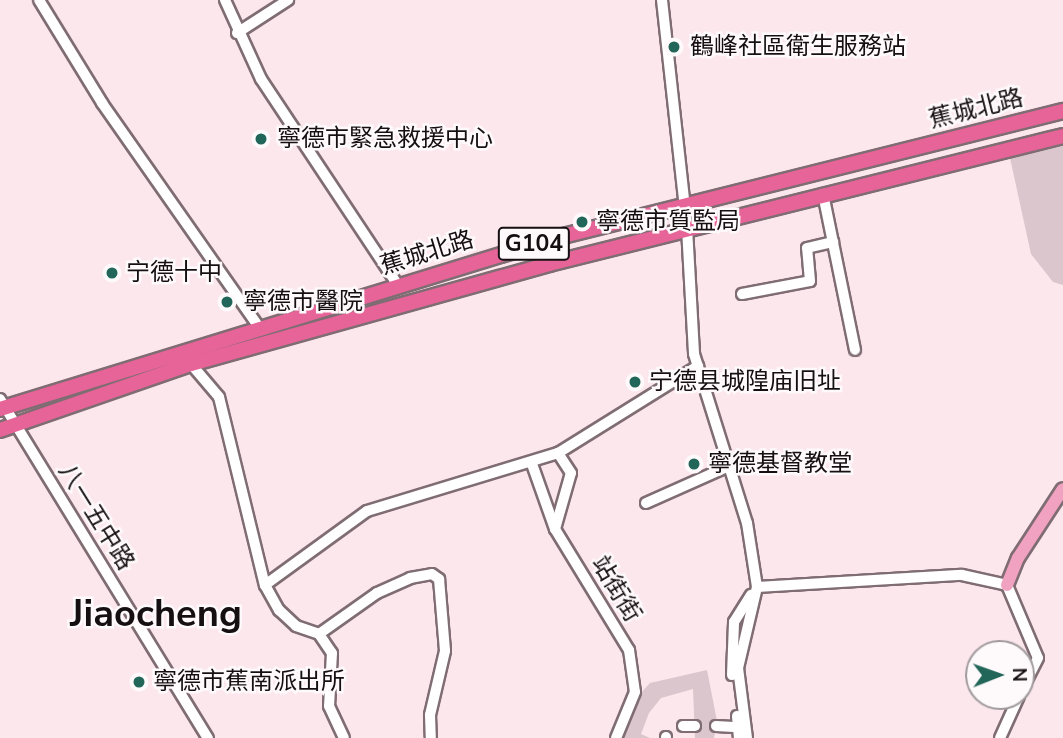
<!DOCTYPE html>
<html>
<head>
<meta charset="utf-8">
<style>
	body { margin:0 }
	#map { position:relative; width:1063px; height:738px; overflow:hidden; background:#fce7ed; font-family:"Nunito Sans","Noto Sans SC",sans-serif }
	div>[style] { position:absolute }
	[style*='--x'] { left:calc(var(--x)*1px); top:calc(var(--y)*1px); width:calc(var(--w)*1px); rotate:calc(var(--a)*1deg) }
	.building>* { inset:0; background:#dac6cc }
	.minor-tunnel>* { height:10px; margin-top:-5px; transform-origin:0; background:repeating-linear-gradient(90deg,#d9c7cc 0 10px,transparent 0 15px) }
	.roads { filter:drop-shadow(2px 0 #7f6d73) drop-shadow(-2px 0 #7f6d73) drop-shadow(0 2px #7f6d73) drop-shadow(0 -2px #7f6d73) }
	.minor>* { height:10px; margin:-5px; padding:0 5px; transform-origin:5px; border-radius:5px; background:#fff }
	.major>* { height:12px; margin:-6px; padding:0 6px; transform-origin:6px; border-radius:6px; background:#f1a2c1 }
	.highway>* { height:14px; margin:-7px; padding:0 7px; transform-origin:7px; border-radius:7px; background:#e76498 }
	.dots>* { width:19px; height:19px; translate:-50% -50%; box-sizing:border-box; border:4px solid #fef9fb; border-radius:50% }
	span { translate:-50% -50%; white-space:nowrap; text-align:center; line-height:1.15; -webkit-text-stroke:5px #fef9fb; paint-order:stroke }
	.shield-label span { padding:2px 5px; background:#fef9fb; border:2px solid; border-radius:5px; -webkit-text-stroke-width:0 }
	.shield-label { font-size:23px; color:#150f11; font-weight:700 }
	.poi-label { font-size:24px; color:#150f11 }
	.left { translate:0 -50%; text-align:left }
	.street-label { font-size:24px; color:#150f11 }
	.town-label { font-size:38px; color:#150f11; font-weight:700 }
	.north { position:absolute; left:965px; top:640px; width:70px; height:70px; box-sizing:border-box; background:#fef9fb; border:2px solid #a19b9d; border-radius:50%; rotate:89deg; font-size:19px; font-weight:700; line-height:28px; text-align:center; color:#150f11 }
	.north::after { content:''; display:block; margin:auto; width:24px; height:32px; background:#216659; clip-path:polygon(50% 0,100% 100%,50% 72%,0 100%) }
</style>
</head>
<body>
<div id="map">
	<div class="building">
		<div style="clip-path:polygon(1063px 146px,1063px 285px,1053px 282px,1031px 254px,1010px 158px)"></div>
		<div style="clip-path:polygon(707px 670px,717px 721px,714px 738px,695px 738px,693px 689px,661px 698px,649px 713px,641px 734px,650px 738px,622px 738px,639px 695px,650px 683px)"></div>
	</div>
	<div class="minor-tunnel">
		<div style="--x:695;--y:726;--w:21;--a:0"></div>
	</div>
	<div class="roads">
		<div class="minor">
			<div style="--x:39;--y:0;--w:121;--a:58.5"></div>
			<div style="--x:102;--y:103;--w:274;--a:55"></div>
			<div style="--x:225;--y:0;--w:87;--a:65.5"></div>
			<div style="--x:261;--y:79;--w:247;--a:56.4"></div>
			<div style="--x:662;--y:0;--w:229;--a:83.7"></div>
			<div style="--x:687;--y:228;--w:126;--a:86.8"></div>
			<div style="--x:694;--y:354;--w:177;--a:72.6"></div>
			<div style="--x:747;--y:523;--w:65;--a:81.1"></div>
			<div style="--x:757;--y:587;--w:83;--a:103.2"></div>
			<div style="--x:738;--y:668;--w:71;--a:82.7"></div>
			<div style="--x:237;--y:33;--w:61;--a:-32.9"></div>
			<div style="--x:823;--y:194;--w:159;--a:78.4"></div>
			<div style="--x:742;--y:294;--w:69;--a:-10.8"></div>
			<div style="--x:810;--y:281;--w:33;--a:-95"></div>
			<div style="--x:807;--y:248;--w:27;--a:-13"></div>
			<div style="--x:191;--y:364;--w:43;--a:49.7"></div>
			<div style="--x:219;--y:397;--w:194;--a:76.3"></div>
			<div style="--x:265;--y:585;--w:29;--a:61"></div>
			<div style="--x:279;--y:610;--w:23;--a:43"></div>
			<div style="--x:296;--y:626;--w:24;--a:19"></div>
			<div style="--x:319;--y:634;--w:23;--a:56"></div>
			<div style="--x:332;--y:653;--w:53;--a:93.2"></div>
			<div style="--x:329;--y:706;--w:35;--a:65"></div>
			<div style="--x:0;--y:399;--w:398;--a:58.5"></div>
			<div style="--x:532;--y:464;--w:69;--a:70.5"></div>
			<div style="--x:555;--y:529;--w:142;--a:58.6"></div>
			<div style="--x:629;--y:650;--w:42;--a:81.9"></div>
			<div style="--x:635;--y:692;--w:50;--a:112.4"></div>
			<div style="--x:646;--y:503;--w:91;--a:-24"></div>
			<div style="--x:555;--y:529;--w:58;--a:-74.1"></div>
			<div style="--x:571;--y:473;--w:24;--a:-123"></div>
			<div style="--x:265;--y:585;--w:126;--a:-36"></div>
			<div style="--x:367;--y:511;--w:200;--a:-16.9"></div>
			<div style="--x:558;--y:453;--w:165;--a:-31.9"></div>
			<div style="--x:757;--y:587;--w:205;--a:-3.4"></div>
			<div style="--x:962;--y:575;--w:46;--a:12.5"></div>
			<div style="--x:1007;--y:585;--w:79;--a:67"></div>
			<div style="--x:1038;--y:658;--w:38;--a:117"></div>
			<div style="--x:319;--y:634;--w:71;--a:-35.3"></div>
			<div style="--x:377;--y:593;--w:36;--a:-24"></div>
			<div style="--x:410;--y:578;--w:22;--a:-10"></div>
			<div style="--x:432;--y:574;--w:9;--a:36"></div>
			<div style="--x:439;--y:579;--w:72;--a:85.2"></div>
			<div style="--x:445;--y:651;--w:66;--a:103.2"></div>
			<div style="--x:430;--y:715;--w:23;--a:88"></div>
			<div style="--x:732;--y:675;--w:53;--a:-87.8"></div>
			<div style="--x:734;--y:622;--w:32;--a:-58"></div>
			<div style="--x:737;--y:716;--w:22;--a:85"></div>
			<div style="--x:683;--y:726;--w:12;--a:0"></div>
			<div style="--x:716;--y:726;--w:22;--a:3"></div>
			<div style="--x:666;--y:738;--w:1;--a:-90"></div>
			<div style="--x:1000;--y:738;--w:46;--a:-65.7"></div>
		</div>
		<div class="major">
			<div style="--x:1007;--y:585;--w:29;--a:-68"></div>
			<div style="--x:1018;--y:558;--w:82;--a:-56.9"></div>
		</div>
		<div class="highway">
			<div style="--x:0;--y:409;--w:585;--a:-17.1"></div>
			<div style="--x:559;--y:237;--w:520;--a:-14.04"></div>
			<div style="--x:0;--y:430;--w:202;--a:-19.1"></div>
			<div style="--x:191;--y:364;--w:372;--a:-15.6"></div>
			<div style="--x:549;--y:264;--w:530;--a:-13.98"></div>
		</div>
	</div>
	<div class="dots">
		<div style="left:674px;top:47px;background:#216659"></div>
		<div style="left:261px;top:139px;background:#216659"></div>
		<div style="left:582px;top:222px;background:#216659"></div>
		<div style="left:112px;top:273px;background:#216659"></div>
		<div style="left:227px;top:302px;background:#216659"></div>
		<div style="left:635px;top:382px;background:#216659"></div>
		<div style="left:694px;top:464px;background:#216659"></div>
		<div style="left:139px;top:682px;background:#216659"></div>
	</div>
	<div class="shield-label">
		<span style="left:534px;top:244px">G104</span>
	</div>
	<div class="poi-label">
		<span class="left" style="left:690px;top:47px">鶴峰社區衛生服務站</span>
		<span class="left" style="left:277px;top:139px">寧德市緊急救援中心</span>
		<span class="left" style="left:596px;top:222px">寧德市質監局</span>
		<span class="left" style="left:126px;top:273px">宁德十中</span>
		<span class="left" style="left:243px;top:302px">寧德市醫院</span>
		<span class="left" style="left:649px;top:382px">宁德县城隍庙旧址</span>
		<span class="left" style="left:708px;top:464px">寧德基督教堂</span>
		<span class="left" style="left:153px;top:682px">寧德市蕉南派出所</span>
	</div>
	<div class="street-label">
		<span style="left:976px;top:109px;rotate:-14deg">蕉城北路</span>
		<span style="left:427px;top:253px;rotate:-17deg">蕉城北路</span>
		<span style="left:96px;top:517px;rotate:58deg">八一五中路</span>
		<span style="left:616px;top:589px;rotate:59deg">站街街</span>
	</div>
	<div class="town-label">
		<span style="left:156px;top:614px">Jiaocheng</span>
	</div>
	<div class="north">N</div>
</div>
</body>
</html>
